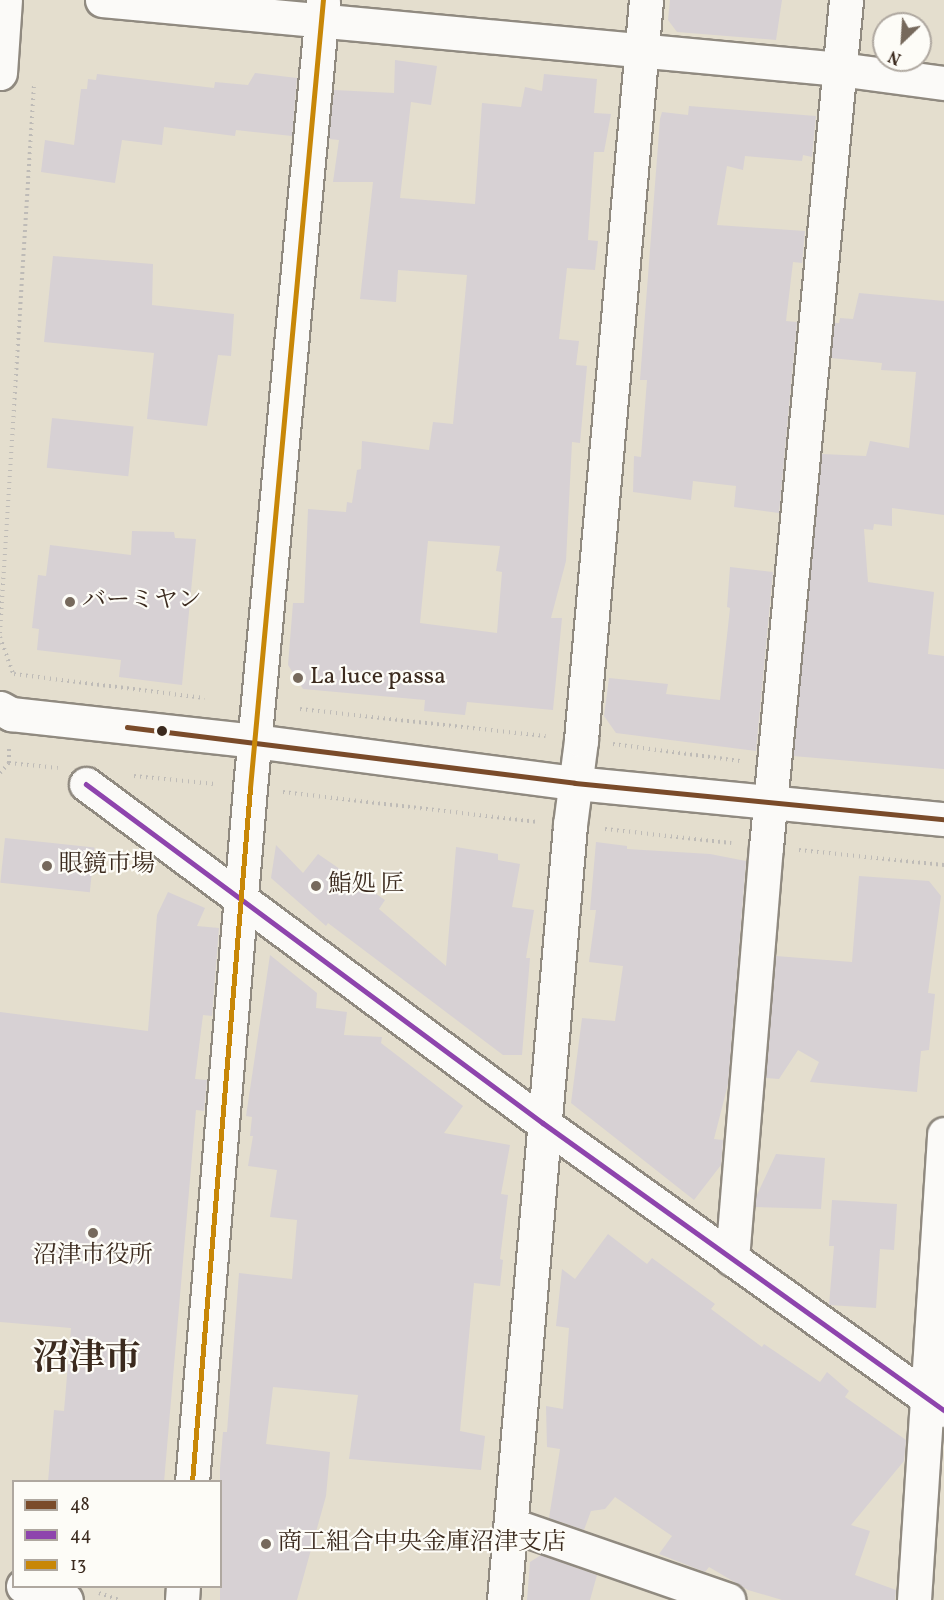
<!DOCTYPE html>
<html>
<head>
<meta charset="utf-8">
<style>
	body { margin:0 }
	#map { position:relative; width:944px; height:1600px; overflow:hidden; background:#e4dece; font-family:Vollkorn,"Noto Serif JP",serif }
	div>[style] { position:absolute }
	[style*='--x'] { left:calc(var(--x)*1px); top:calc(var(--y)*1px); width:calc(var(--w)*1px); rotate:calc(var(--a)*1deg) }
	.building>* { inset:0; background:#d7d1d4; transform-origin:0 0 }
	.path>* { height:4px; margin-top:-2px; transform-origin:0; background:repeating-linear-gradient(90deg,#bebbb7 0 1.5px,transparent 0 6px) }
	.roads { filter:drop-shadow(2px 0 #908a80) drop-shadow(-2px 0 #908a80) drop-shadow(0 2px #908a80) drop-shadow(0 -2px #908a80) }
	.minor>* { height:33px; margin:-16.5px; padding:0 16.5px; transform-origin:16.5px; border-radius:16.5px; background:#fbfaf8 }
	.major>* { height:33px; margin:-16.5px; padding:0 16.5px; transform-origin:16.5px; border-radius:16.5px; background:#fbfaf8 }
	.highway>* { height:33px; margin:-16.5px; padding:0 16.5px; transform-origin:16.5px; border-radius:16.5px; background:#fbfaf8 }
	.bus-1>* { height:4.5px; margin:-2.25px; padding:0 2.25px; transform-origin:2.25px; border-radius:2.25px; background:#7a4b2a }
	.bus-2>* { height:4.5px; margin:-2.25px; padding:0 2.25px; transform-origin:2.25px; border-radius:2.25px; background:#8e44ad }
	.bus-3>* { height:4.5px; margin:-2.25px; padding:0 2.25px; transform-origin:2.25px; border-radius:2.25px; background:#c88708 }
	.dots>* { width:16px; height:16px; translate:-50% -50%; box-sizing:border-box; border:3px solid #fdfcf7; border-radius:50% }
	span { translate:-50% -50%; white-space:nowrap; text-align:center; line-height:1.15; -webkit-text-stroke:4.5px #fdfcf7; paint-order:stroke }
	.poi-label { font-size:24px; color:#3b2a1e }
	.left { translate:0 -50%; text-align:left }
	.town-label { font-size:36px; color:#3b2a1e; font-weight:700 }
	.legend { position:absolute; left:12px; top:1480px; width:210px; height:108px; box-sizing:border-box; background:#fdfcf7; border:2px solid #afa8a0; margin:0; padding:8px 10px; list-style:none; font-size:18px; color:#3b2a1e }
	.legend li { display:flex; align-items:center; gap:12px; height:30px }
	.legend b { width:30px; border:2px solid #afa8a0 }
	.north { position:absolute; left:872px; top:12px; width:60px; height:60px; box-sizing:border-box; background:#fdfcf7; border:2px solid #afa8a0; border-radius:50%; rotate:205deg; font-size:16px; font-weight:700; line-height:24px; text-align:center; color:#3b2a1e }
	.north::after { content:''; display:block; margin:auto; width:21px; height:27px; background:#76695c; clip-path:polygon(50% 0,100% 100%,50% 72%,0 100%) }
</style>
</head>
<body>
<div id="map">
	<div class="building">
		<div style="clip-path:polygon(670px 0,782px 0,776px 40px,677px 32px,668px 20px)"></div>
		<div style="clip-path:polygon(evenodd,395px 60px,437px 66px,431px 105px,411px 102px,400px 198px,475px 204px,482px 103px,521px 107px,525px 87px,542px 91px,544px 74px,597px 79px,594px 113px,611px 114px,604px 152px,594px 152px,588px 240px,598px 241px,595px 270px,567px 268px,559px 339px,579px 341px,576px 365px,587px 366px,580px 443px,572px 442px,566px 561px,551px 618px,562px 618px,553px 710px,467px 702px,465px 715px,424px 711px,425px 700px,303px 689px,288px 665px,293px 603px,304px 603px,308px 509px,346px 512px,347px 502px,352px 503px,357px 470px,361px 469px,362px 441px,429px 450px,433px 422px,453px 424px,467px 275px,398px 270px,396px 302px,360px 299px,373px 182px,333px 182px,339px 140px,329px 139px,334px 90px,394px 93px,395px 60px,428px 541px,500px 546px,496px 571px,502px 572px,497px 633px,420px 623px,428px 541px)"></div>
		<div style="clip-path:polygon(255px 73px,297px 78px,292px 136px,236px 130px,235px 136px,164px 127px,162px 145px,122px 140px,115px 183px,41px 172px,45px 140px,74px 145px,81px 89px,87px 89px,88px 79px,96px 80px,97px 74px,214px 88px,215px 82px,248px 85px)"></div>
		<div style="clip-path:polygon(689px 106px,816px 116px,812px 157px,803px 155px,802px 161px,745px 156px,743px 170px,727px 166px,717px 225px,805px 231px,802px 263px,793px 262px,786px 321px,797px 322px,779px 513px,734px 507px,736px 486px,693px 481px,691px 500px,633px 492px,634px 456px,641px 457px,647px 380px,640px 380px,660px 119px,662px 112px,688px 115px)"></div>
		<div style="clip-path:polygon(53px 256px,153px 264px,152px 305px,234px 314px,231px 356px,218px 355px,207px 426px,147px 419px,154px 353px,44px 342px)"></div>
		<div style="clip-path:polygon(859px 293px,944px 301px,944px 515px,892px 508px,892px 526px,874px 524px,873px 530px,864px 529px,868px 582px,934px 592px,928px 654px,944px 656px,944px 769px,793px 756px,822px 454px,866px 456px,870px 441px,909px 448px,916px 372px,881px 370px,882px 363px,831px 358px,834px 323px,839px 323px,840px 318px,853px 319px)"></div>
		<div style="left:52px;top:418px;width:82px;height:50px;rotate:6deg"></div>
		<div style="clip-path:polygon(132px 531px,174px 532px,175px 538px,196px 539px,182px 685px,119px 677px,121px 660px,37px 650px,39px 629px,32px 628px,38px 575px,46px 576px,50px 545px,131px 555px)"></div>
		<div style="clip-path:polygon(730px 567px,773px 572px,756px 751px,616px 733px,604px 716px,609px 678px,668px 684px,666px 694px,720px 700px,730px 608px,727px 607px)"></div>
		<div style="left:5px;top:838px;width:90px;height:45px;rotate:6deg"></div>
		<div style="clip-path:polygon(596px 842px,627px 846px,627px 849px,710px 854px,746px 861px,728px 1084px,714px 1139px,723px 1140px,721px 1165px,694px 1200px,571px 1103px,582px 1018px,615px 1021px,623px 966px,589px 962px,596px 910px,590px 910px)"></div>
		<div style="clip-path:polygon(276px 845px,303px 873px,318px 854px,385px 900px,379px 909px,446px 966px,456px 847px,498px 854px,498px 860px,520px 864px,512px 907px,534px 910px,526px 958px,530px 958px,522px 1055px,503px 1055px,328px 923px,326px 926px,271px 878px)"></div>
		<div style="clip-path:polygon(859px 876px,929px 881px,941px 896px,928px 993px,935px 994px,929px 1050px,921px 1051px,917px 1092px,810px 1082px,819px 1062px,798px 1050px,779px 1079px,766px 1078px,776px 956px,852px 962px)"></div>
		<div style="clip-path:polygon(168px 892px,205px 908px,197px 926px,219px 928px,212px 1016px,203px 1015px,195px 1079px,207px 1080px,204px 1111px,196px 1110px,164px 1482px,48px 1482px,54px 1410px,64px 1411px,71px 1328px,0 1322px,0 1012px,148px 1031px,157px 915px)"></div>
		<div style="clip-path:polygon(270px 955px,317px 993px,316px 1008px,347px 1012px,344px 1035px,382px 1037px,381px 1043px,463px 1106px,444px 1133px,510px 1145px,501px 1194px,508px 1195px,500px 1259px,503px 1260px,500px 1286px,474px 1283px,460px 1431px,485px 1436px,481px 1470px,349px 1459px,358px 1395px,273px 1387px,266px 1444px,330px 1452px,326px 1496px,297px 1600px,220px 1600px,220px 1468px,223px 1432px,227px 1432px,239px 1273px,292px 1279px,297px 1220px,270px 1217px,277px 1170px,248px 1166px,253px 1136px,250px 1136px,252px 1117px,246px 1116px)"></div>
		<div style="clip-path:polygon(776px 1154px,825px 1158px,821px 1209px,755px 1207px,756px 1197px)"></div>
		<div style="clip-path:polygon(832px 1200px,897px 1204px,894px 1250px,880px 1249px,876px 1308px,829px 1305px,834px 1246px,829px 1246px)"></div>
		<div style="clip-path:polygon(608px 1234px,647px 1264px,652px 1258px,715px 1304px,711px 1309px,762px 1347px,764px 1344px,820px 1382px,827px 1372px,849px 1391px,845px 1397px,906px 1440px,904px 1461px,851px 1525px,870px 1531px,855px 1575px,896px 1590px,895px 1600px,782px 1600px,748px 1590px,709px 1567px,705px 1572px,659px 1554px,672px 1536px,615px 1497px,605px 1509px,591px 1511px,584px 1530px,549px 1518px,560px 1449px,547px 1447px,546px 1406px,563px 1409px,569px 1328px,556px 1326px,562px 1269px,575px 1279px)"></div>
		<div style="clip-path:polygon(541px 1555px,597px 1575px,590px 1600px,527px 1600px,530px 1562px)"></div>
	</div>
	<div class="path">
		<div style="--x:0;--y:633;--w:549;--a:-86.45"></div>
		<div style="--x:0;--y:637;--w:41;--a:70.3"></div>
		<div style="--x:14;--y:674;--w:192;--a:7.2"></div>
		<div style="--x:300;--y:709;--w:247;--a:6.3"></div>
		<div style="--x:613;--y:744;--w:128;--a:7.6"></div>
		<div style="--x:9;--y:763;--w:49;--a:5.8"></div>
		<div style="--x:0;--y:773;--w:13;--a:-48"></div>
		<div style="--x:9;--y:763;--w:14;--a:-90"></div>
		<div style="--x:134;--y:776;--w:82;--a:5.6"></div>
		<div style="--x:283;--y:792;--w:257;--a:6.7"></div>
		<div style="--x:605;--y:829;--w:127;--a:6.3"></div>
		<div style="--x:799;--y:850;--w:146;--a:5.9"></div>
		<div style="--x:99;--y:1593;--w:21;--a:19"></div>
	</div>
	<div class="roads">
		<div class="minor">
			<div style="--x:102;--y:0;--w:741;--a:5.34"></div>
			<div style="--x:840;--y:69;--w:105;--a:7.7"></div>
			<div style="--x:0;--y:708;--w:13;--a:29"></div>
			<div style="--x:11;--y:714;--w:245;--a:6.3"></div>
			<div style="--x:255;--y:741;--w:323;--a:7.5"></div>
			<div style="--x:575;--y:783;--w:371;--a:5.6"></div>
			<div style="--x:86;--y:784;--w:569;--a:36.57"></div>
			<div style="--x:543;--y:1123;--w:493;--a:35.6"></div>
			<div style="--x:732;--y:1259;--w:413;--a:-85.3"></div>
			<div style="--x:766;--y:847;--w:851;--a:-84.6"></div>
			<div style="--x:192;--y:1482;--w:696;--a:-85.22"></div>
			<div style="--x:250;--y:788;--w:791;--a:-84.71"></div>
			<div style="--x:512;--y:1525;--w:229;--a:19.1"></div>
			<div style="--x:182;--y:1600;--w:14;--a:-86"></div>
			<div style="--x:504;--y:1600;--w:778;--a:-85.13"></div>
			<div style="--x:570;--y:825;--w:86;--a:-82.6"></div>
			<div style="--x:581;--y:740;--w:743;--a:-84.98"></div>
			<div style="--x:914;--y:1600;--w:467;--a:-86.3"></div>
		</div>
		<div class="major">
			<div style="--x:23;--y:1586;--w:45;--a:18"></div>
		</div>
		<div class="highway">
			<div style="--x:0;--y:73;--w:73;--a:-86.1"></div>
		</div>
	</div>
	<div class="bus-1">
		<div style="--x:127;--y:727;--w:451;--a:7.1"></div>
		<div style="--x:575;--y:783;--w:371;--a:5.6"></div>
	</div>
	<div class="bus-2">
		<div style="--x:86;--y:784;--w:569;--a:36.57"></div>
		<div style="--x:543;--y:1123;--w:493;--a:35.6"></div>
	</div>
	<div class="bus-3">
		<div style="--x:192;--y:1482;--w:696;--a:-85.22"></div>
		<div style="--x:250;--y:788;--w:791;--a:-84.71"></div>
	</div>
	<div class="dots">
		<div style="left:70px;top:602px;background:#76695c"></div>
		<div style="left:298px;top:678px;background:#76695c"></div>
		<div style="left:162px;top:731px;background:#3b2a1e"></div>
		<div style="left:47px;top:866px;background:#76695c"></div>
		<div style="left:316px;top:886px;background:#76695c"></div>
		<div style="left:93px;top:1233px;background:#76695c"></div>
		<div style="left:266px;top:1544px;background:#76695c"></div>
	</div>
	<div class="poi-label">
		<span class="left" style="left:82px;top:602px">バーミヤン</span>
		<span class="left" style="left:310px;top:678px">La luce passa</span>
		<span class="left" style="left:59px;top:866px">眼鏡市場</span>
		<span class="left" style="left:328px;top:886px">鮨処 匠</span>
		<span style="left:93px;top:1257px">沼津市役所</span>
		<span class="left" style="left:278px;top:1544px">商工組合中央金庫沼津支店</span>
	</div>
	<div class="town-label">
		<span style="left:87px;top:1361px">沼津市</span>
	</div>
	<ul class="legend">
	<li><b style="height:8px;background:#7a4b2a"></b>48</li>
	<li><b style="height:8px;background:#8e44ad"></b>44</li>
	<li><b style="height:8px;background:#c88708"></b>13</li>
	</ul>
	<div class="north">N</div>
</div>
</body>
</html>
